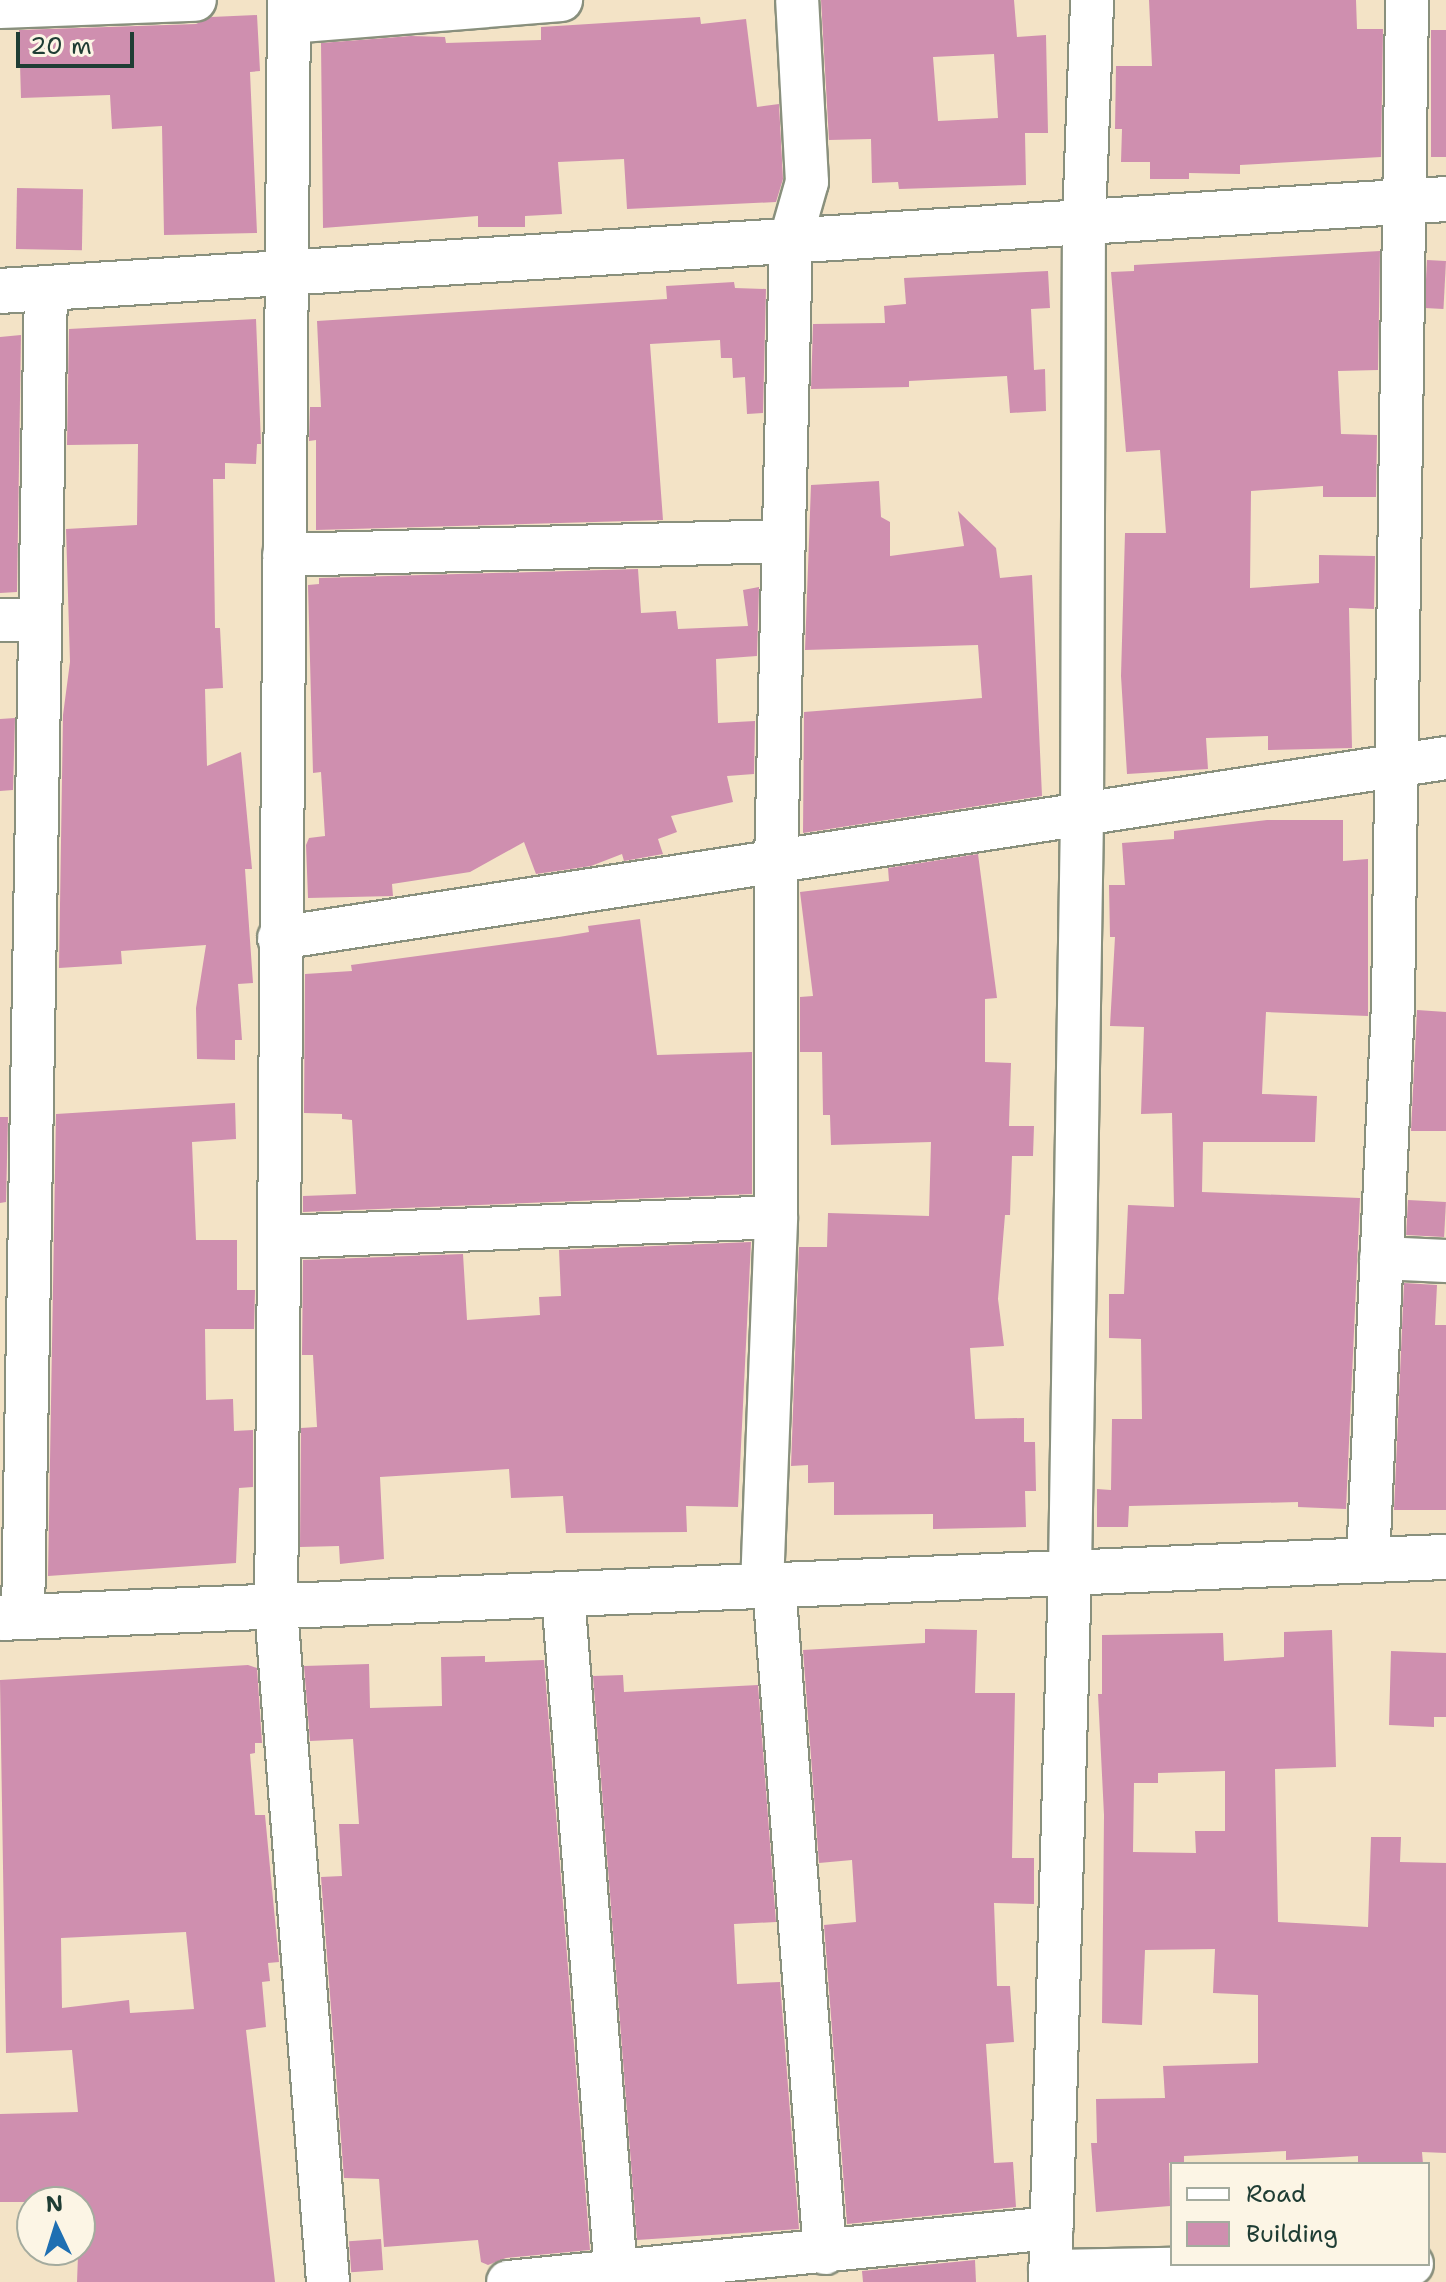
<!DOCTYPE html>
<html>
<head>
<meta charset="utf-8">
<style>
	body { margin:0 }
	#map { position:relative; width:1446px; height:2282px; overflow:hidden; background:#f3e3c6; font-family:"Shantell Sans",sans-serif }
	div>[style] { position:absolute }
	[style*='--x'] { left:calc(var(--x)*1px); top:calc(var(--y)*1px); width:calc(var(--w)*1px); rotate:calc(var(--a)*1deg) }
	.building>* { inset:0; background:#cf8faf; transform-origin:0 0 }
	.roads { filter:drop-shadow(2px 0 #89907d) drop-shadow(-2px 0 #89907d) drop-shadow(0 2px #89907d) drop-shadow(0 -2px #89907d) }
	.minor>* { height:42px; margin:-21px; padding:0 21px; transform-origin:21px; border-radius:21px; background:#fff }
	.tertiary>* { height:44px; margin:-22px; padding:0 22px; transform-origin:22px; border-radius:22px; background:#fff }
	span { translate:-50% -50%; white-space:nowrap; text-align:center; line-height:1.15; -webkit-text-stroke:6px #fcf5e5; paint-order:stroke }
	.legend { position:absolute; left:1170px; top:2162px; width:260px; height:104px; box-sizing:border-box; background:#fcf5e5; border:2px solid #a4ab9e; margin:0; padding:10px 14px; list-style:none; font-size:24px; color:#1f3d34 }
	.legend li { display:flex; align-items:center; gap:16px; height:40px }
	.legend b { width:40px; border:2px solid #a4ab9e }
	.north { position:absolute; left:16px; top:2186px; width:80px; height:80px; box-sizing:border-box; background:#fcf5e5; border:2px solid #a4ab9e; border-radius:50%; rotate:356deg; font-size:22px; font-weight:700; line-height:32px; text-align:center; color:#1f3d34 }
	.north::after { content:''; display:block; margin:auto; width:28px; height:36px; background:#1f6fb2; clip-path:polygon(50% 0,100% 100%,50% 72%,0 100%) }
	.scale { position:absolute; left:16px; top:32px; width:118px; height:36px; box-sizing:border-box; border:4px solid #1f3d34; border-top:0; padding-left:10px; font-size:24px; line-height:28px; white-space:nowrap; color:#1f3d34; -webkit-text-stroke:6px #fcf5e5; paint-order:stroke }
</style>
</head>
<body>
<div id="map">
	<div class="building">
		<div style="clip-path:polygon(evenodd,821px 0,1014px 0,1017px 37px,1046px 35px,1048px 133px,1025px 133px,1026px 185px,899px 189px,898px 182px,872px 183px,871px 139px,829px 140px,821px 0,994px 54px,998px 118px,938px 121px,933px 57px,994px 54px)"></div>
		<div style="clip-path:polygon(1149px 0,1356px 0,1357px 29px,1383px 29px,1381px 157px,1240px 165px,1240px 174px,1189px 173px,1189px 179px,1150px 179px,1150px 162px,1121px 162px,1122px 129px,1115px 129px,1116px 66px,1152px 66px)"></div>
		<div style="clip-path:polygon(257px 15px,260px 71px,250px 72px,257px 233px,164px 235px,162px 126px,112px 129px,110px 95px,21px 98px,19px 30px,196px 24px,211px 17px)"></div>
		<div style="clip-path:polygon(700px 17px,701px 24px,746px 19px,757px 107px,779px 104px,783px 179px,776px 202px,627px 209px,624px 159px,558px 162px,562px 214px,525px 216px,525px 227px,478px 227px,478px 216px,323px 228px,321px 43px,411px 36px,445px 37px,446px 43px,541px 40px,541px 27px)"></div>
		<div style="left:1431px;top:30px;width:15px;height:127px"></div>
		<div style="left:17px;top:188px;width:66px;height:61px;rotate:1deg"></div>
		<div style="clip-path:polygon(1380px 251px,1378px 370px,1338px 371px,1341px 434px,1377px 435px,1376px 497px,1323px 497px,1323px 486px,1251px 491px,1250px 588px,1319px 583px,1319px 555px,1375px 556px,1374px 609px,1349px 608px,1352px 748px,1268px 750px,1268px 736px,1206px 738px,1208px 769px,1127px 774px,1121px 676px,1125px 533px,1166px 533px,1160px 450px,1126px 452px,1111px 272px,1134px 271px,1134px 265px)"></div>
		<div style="left:1427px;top:260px;width:19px;height:48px;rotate:3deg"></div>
		<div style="clip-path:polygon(1048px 271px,1050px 308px,1031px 309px,1034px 370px,1045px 369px,1046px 411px,1010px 413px,1007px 376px,909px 381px,909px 387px,811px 389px,813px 324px,885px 323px,884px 306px,906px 304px,904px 278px)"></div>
		<div style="clip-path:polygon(734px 282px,735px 288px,766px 289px,763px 413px,747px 414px,745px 377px,733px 378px,732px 358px,721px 358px,720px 340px,650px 344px,663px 520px,316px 530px,316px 440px,309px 441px,310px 407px,321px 407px,317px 321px,667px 299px,666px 286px)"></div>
		<div style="clip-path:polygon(256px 319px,261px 444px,257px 444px,256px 464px,225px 463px,225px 479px,213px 479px,215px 628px,220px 628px,223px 688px,205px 689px,207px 766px,241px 752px,252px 869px,245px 869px,253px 983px,238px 984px,242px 1040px,235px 1040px,235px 1060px,197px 1059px,196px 1008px,206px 945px,121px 951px,122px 964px,59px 968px,63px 715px,70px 662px,66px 529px,137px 525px,138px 444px,67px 445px,69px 329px)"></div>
		<div style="clip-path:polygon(21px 335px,17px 592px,0 593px,0 337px)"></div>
		<div style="clip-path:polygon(879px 481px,881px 517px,890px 522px,890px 556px,964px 546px,958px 511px,996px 548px,1000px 578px,1032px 575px,1042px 796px,803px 833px,804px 712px,982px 698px,978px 645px,805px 650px,811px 485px)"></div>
		<div style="clip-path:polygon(638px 569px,641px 613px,676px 611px,678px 629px,748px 626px,743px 590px,759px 587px,757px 656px,716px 659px,718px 723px,755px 721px,754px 774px,727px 776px,733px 802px,671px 816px,677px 832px,658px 839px,663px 854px,624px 861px,622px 854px,591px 866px,536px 874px,524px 842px,470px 872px,392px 884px,393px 896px,308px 898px,306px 845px,309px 838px,325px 836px,321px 772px,313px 773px,308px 585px,319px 584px,319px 578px)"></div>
		<div style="clip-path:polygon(15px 718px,13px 790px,0 791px,0 719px)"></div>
		<div style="clip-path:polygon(1267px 820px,1343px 820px,1343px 861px,1368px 859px,1368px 1016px,1266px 1012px,1262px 1094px,1317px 1096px,1315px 1142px,1203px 1142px,1202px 1192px,1360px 1198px,1346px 1509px,1298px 1507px,1298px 1502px,1129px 1506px,1128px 1527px,1097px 1527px,1097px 1489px,1111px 1490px,1112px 1419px,1142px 1419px,1141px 1339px,1109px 1338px,1109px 1294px,1124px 1294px,1128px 1205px,1174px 1207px,1172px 1113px,1141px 1114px,1144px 1027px,1110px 1026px,1115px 937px,1110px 937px,1109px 885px,1125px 885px,1122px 843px,1174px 839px,1174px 831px)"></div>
		<div style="clip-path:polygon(978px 854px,997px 998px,985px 999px,985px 1062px,1011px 1063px,1009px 1126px,1034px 1126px,1033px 1156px,1012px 1156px,1010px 1215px,1005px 1215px,998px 1299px,1004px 1346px,970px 1348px,975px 1419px,1024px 1418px,1024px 1442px,1035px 1442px,1036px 1491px,1025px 1491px,1026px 1527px,933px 1529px,933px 1514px,834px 1515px,834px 1482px,808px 1483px,808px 1465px,791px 1466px,799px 1247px,827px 1247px,828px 1213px,929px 1216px,931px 1142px,831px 1145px,830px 1115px,823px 1115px,822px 1052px,800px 1052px,800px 997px,813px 996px,800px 892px,889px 881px,888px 868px)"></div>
		<div style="clip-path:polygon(640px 919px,657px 1055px,752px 1052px,752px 1194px,303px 1212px,303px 1196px,356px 1194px,352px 1120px,342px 1119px,342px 1114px,304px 1113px,305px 974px,352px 971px,351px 965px,559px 937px,589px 932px,588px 926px)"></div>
		<div style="clip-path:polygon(1417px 1010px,1446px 1012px,1446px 1131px,1411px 1131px)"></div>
		<div style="clip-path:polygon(235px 1103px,236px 1139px,192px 1142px,196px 1240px,237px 1240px,237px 1290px,255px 1290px,254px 1329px,205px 1329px,206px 1400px,233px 1399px,234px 1431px,253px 1430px,253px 1487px,239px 1488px,236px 1563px,48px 1576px,56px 1114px)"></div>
		<div style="clip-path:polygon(0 1117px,8px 1117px,6px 1202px,0 1203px)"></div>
		<div style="left:1408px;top:1200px;width:38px;height:35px;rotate:3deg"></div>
		<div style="clip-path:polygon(751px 1242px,738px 1507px,686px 1506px,687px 1532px,566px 1533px,563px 1496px,511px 1498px,509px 1469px,380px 1477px,384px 1559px,340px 1564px,339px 1546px,300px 1547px,301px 1428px,317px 1427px,313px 1355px,302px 1355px,303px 1260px,463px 1254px,467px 1320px,540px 1315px,539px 1297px,561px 1296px,559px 1250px)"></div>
		<div style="clip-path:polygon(1404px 1283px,1437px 1285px,1435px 1325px,1446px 1325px,1446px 1510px,1394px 1510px)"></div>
		<div style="clip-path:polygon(925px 1629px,977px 1630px,975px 1693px,1015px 1693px,1012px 1858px,1034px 1858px,1034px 1904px,994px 1903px,997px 1986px,1010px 1986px,1014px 2042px,986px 2044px,994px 2163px,1013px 2162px,1016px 2207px,847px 2224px,824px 1925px,856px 1922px,852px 1860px,819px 1863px,803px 1650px,925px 1643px)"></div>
		<div style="clip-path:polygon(evenodd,1332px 1630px,1336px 1767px,1275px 1769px,1278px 1922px,1368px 1927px,1371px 1837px,1401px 1837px,1400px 1862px,1446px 1863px,1446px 2153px,1422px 2152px,1423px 2164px,1358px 2164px,1358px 2156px,1286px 2160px,1286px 2151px,1184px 2156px,1184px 2162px,1169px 2163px,1170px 2206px,1096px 2212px,1091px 2143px,1097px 2143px,1096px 2099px,1165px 2098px,1163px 2066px,1258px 2063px,1258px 1995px,1213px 1993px,1215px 1949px,1145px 1950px,1142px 2025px,1102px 2023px,1104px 1815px,1098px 1694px,1102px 1694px,1102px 1635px,1223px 1633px,1224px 1661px,1284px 1657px,1284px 1632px,1332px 1630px,1225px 1771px,1225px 1831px,1195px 1831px,1196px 1853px,1133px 1852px,1134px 1783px,1158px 1783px,1158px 1773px,1225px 1771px)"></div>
		<div style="clip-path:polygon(1391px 1651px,1446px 1653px,1446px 1717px,1434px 1717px,1434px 1727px,1389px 1725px)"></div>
		<div style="clip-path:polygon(485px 1656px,485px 1662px,544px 1660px,590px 2250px,506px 2258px,488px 2265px,481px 2262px,478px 2240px,384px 2247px,379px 2179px,344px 2178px,321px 1877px,342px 1876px,339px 1824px,359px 1824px,353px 1739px,310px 1741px,304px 1666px,369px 1664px,370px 1708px,442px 1706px,441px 1657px)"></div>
		<div style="clip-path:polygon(evenodd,248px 1665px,257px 1668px,262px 1743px,255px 1743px,255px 1753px,250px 1754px,255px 1815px,265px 1815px,279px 1962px,268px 1963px,270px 1981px,262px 1982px,266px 2027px,246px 2030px,275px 2282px,77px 2282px,80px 2202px,0 2202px,0 2114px,78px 2112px,72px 2050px,6px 2053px,0 1680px,248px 1665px,186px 1932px,194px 2009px,130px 2013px,129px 2000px,62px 2008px,61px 1938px,186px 1932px)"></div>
		<div style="clip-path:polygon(623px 1675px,624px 1692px,758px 1685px,776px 1922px,734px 1924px,737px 1984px,780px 1982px,799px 2229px,637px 2240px,593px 1676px)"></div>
		<div style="left:381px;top:2239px;width:31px;height:32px;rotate:86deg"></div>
		<div style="clip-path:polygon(975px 2260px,976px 2282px,863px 2282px,862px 2271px)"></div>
	</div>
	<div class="roads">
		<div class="minor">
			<div style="--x:289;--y:0;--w:1609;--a:90.46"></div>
			<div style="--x:276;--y:1609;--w:675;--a:85.58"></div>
			<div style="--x:0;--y:7;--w:195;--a:-2.1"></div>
			<div style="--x:289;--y:22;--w:273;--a:-4.6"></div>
			<div style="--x:284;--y:555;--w:500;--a:-1.6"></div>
			<div style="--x:0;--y:620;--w:40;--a:0"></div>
			<div style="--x:279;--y:938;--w:1181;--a:-8.77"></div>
			<div style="--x:281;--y:1237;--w:495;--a:-2.3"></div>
			<div style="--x:1381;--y:1258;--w:65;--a:2.6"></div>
			<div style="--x:1368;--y:1561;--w:558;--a:-87.43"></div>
			<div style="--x:1393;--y:1004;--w:1004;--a:-89.2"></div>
			<div style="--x:774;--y:1585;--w:670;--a:85.63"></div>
			<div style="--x:762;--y:1586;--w:369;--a:-87.8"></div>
			<div style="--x:776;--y:1217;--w:355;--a:-90"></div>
			<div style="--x:776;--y:862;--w:624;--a:-88.62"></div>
			<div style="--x:791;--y:238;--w:58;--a:-74.1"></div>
			<div style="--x:807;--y:182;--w:182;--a:-93.1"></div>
			<div style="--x:563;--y:1595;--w:680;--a:85.53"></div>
			<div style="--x:23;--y:1617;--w:1330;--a:-89.01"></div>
			<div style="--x:1050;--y:2271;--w:362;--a:-1.1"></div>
			<div style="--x:508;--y:2282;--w:546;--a:-5.68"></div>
			<div style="--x:1050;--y:2282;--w:710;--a:-88.39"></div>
			<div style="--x:1070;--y:1572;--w:755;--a:-89.09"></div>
			<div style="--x:1082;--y:817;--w:595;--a:-89.81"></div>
			<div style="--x:1084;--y:222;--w:222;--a:-87.9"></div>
		</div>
		<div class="tertiary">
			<div style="--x:0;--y:291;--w:1449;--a:-3.64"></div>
			<div style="--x:0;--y:1618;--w:1447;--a:-2.42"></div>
		</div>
	</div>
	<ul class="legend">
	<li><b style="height:10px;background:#fff"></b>Road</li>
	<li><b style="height:22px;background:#cf8faf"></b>Building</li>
	</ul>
	<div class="north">N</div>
	<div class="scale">20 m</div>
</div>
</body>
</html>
